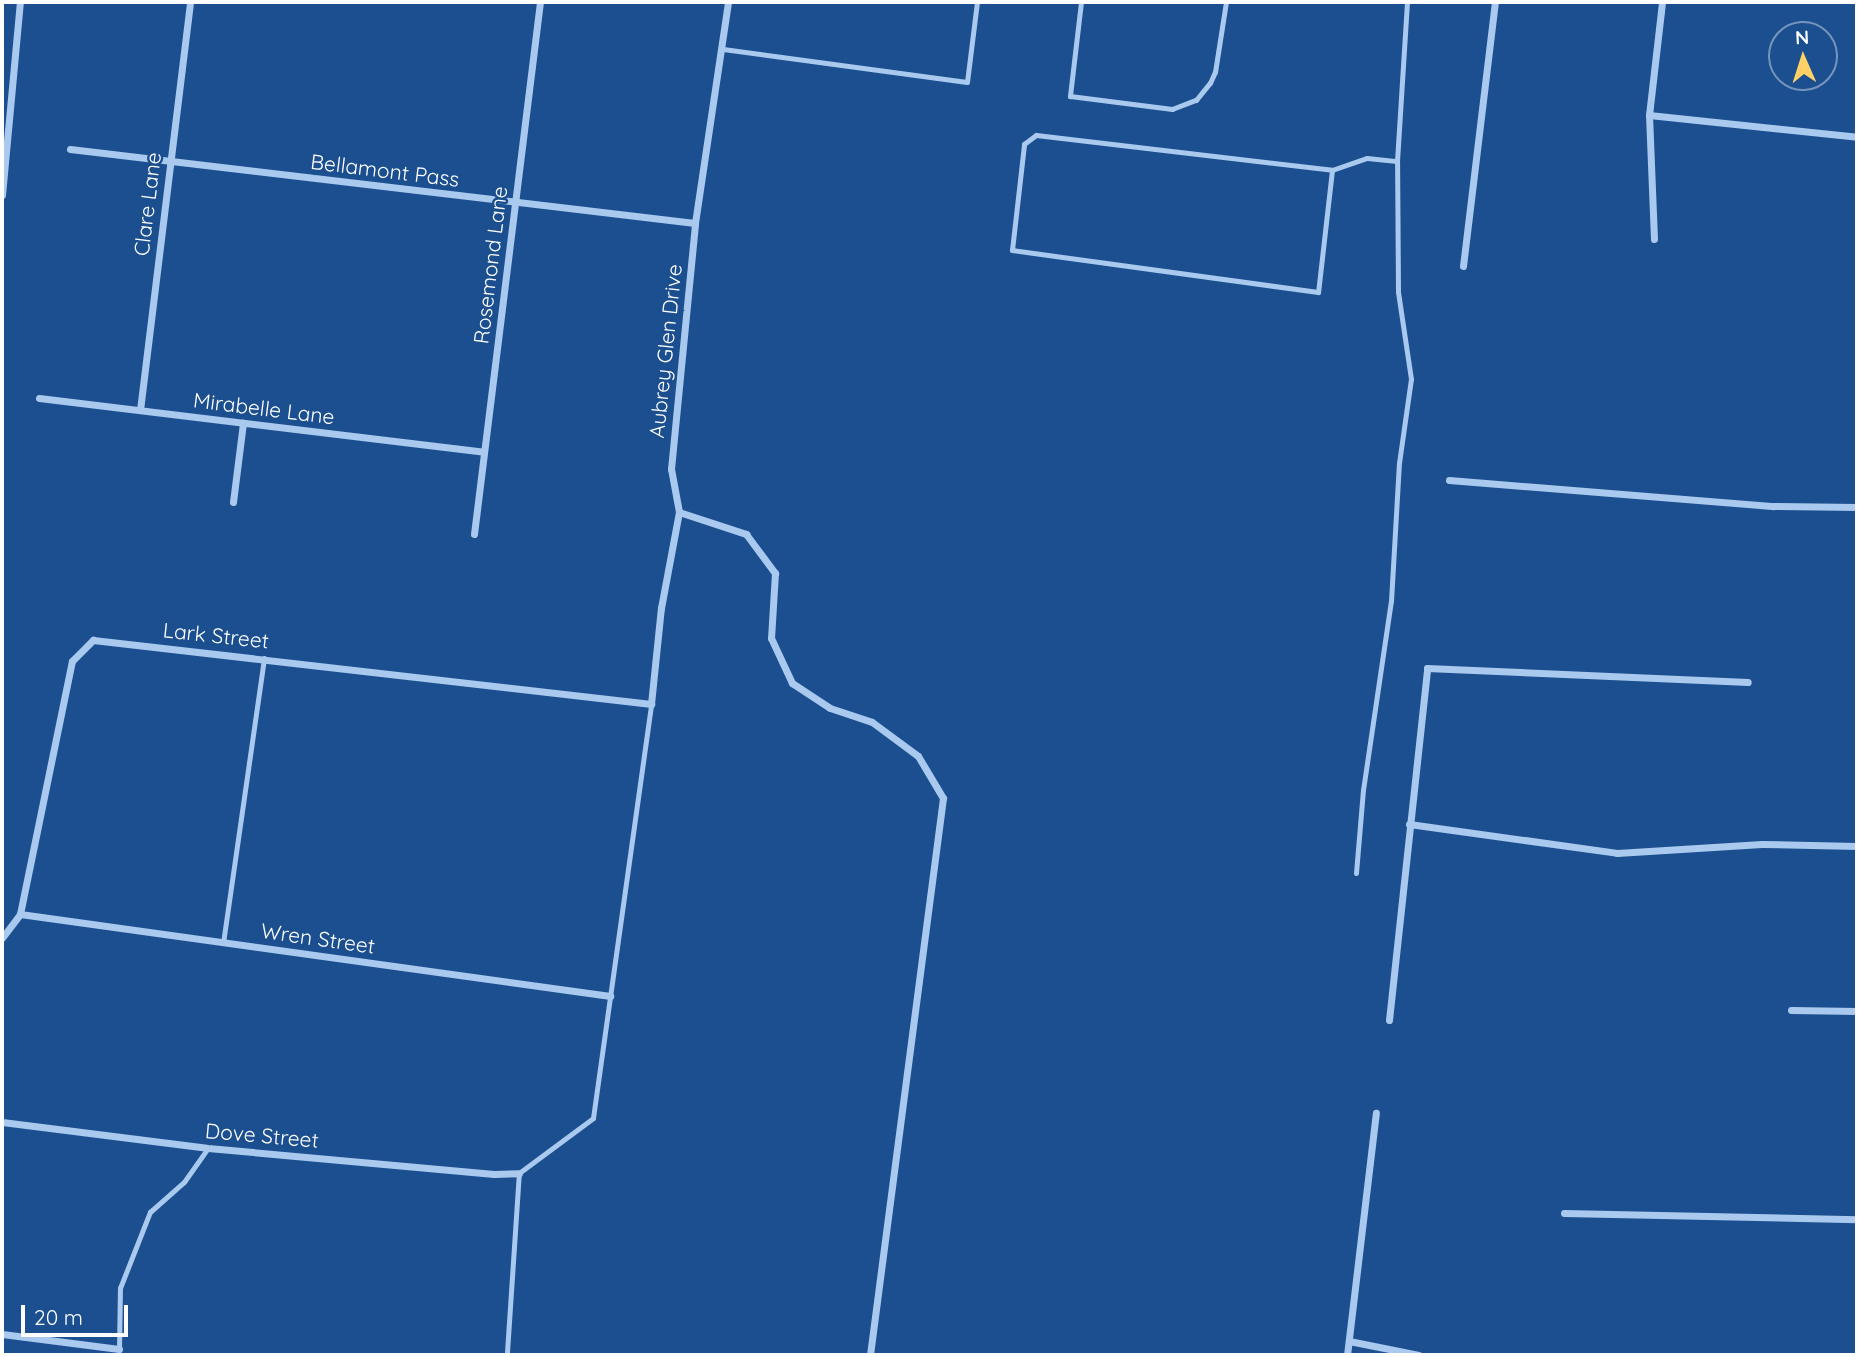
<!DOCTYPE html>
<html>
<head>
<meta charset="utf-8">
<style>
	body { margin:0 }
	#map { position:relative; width:1859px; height:1357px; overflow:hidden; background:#1b4f8f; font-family:Quicksand,sans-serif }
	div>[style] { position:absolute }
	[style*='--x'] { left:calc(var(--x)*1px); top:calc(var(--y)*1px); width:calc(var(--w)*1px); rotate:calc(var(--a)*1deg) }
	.service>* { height:5px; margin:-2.5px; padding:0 2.5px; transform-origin:2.5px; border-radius:2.5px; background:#a9c9ee }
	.minor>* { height:7px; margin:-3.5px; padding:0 3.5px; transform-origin:3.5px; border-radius:3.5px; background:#a9c9ee }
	span { translate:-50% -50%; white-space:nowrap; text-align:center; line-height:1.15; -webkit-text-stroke:5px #1b4f8f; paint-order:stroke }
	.street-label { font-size:21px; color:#fff }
	.frame { position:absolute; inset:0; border:4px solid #fff; pointer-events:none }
	.north { position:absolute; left:1768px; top:21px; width:70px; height:70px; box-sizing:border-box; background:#1b4f8f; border:2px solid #7695bc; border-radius:50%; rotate:357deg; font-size:19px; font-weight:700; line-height:28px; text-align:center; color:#fff }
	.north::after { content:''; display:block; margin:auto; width:24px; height:32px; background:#ffd166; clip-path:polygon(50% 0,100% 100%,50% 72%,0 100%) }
	.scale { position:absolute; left:21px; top:1305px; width:107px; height:32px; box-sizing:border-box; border:4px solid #fff; border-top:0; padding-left:9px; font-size:21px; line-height:24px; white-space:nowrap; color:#fff; -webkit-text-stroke:5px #1b4f8f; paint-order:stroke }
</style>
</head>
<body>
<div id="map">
	<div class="service">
		<div style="--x:1081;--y:2;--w:95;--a:96.7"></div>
		<div style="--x:1070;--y:96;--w:103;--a:7.3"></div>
		<div style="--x:1172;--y:109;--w:26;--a:-21"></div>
		<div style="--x:1196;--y:100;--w:22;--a:-51"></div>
		<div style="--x:1210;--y:83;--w:12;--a:-66"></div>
		<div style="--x:1215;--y:72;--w:71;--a:-81.1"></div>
		<div style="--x:723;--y:49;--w:246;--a:7.7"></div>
		<div style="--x:967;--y:82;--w:81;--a:-82.9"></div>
		<div style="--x:1332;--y:170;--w:123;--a:96.5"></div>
		<div style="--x:1318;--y:292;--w:309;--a:-172.2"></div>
		<div style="--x:1012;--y:250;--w:107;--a:-83.5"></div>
		<div style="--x:1024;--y:144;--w:15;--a:-37"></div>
		<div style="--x:1036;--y:135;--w:298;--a:6.7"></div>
		<div style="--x:1332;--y:170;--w:37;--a:-19"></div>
		<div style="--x:1367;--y:158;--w:30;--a:6"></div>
		<div style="--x:1356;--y:873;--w:83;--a:-85.2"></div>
		<div style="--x:1363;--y:790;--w:191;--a:-81.6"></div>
		<div style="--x:1391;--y:601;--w:138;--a:-86.7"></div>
		<div style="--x:1399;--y:463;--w:85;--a:-81.9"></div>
		<div style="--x:1411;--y:379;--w:88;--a:-98.5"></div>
		<div style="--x:1398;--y:292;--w:131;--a:-90.4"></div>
		<div style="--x:1397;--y:161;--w:159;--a:-86.4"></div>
		<div style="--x:223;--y:943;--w:288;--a:-81.8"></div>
		<div style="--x:119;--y:1349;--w:61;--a:-89.1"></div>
		<div style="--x:120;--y:1288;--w:82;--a:-68.5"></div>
		<div style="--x:150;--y:1212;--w:45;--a:-41.4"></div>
		<div style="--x:184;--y:1182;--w:42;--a:-54.8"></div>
		<div style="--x:507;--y:1352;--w:179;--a:-86.2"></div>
		<div style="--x:519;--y:1173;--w:92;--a:-36.6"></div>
		<div style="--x:593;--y:1118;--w:418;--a:-82"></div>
	</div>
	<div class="minor">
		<div style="--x:1649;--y:115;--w:209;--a:6"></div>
		<div style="--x:70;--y:149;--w:629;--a:6.75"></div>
		<div style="--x:2;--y:195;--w:194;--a:-84.7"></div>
		<div style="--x:1654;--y:239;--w:124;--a:-92.3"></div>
		<div style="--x:1649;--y:115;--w:114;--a:-83.4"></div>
		<div style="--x:1463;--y:266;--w:266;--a:-83.1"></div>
		<div style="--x:39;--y:398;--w:448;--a:6.9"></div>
		<div style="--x:140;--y:410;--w:411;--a:-83"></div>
		<div style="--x:1449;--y:480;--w:326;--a:4.6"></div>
		<div style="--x:1774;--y:506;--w:83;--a:0.7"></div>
		<div style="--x:233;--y:502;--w:80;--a:-82.8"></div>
		<div style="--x:679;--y:512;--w:71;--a:18.2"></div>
		<div style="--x:746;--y:534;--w:49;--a:53.4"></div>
		<div style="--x:775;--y:573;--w:65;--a:93.5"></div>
		<div style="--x:771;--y:638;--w:50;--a:65"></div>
		<div style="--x:792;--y:683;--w:45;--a:33.3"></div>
		<div style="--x:830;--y:708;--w:44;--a:18.4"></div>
		<div style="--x:872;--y:722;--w:57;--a:36.5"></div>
		<div style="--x:918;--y:756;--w:49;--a:59.2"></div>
		<div style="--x:943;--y:798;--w:562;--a:97.47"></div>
		<div style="--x:474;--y:534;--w:536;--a:-82.93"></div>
		<div style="--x:1409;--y:824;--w:210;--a:7.9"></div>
		<div style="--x:1617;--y:853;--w:145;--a:-3.6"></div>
		<div style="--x:1762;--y:844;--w:95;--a:1.2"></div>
		<div style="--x:20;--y:914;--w:596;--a:7.91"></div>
		<div style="--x:2;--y:938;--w:30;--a:-53"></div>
		<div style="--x:20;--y:914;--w:258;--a:-78.4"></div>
		<div style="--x:72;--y:661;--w:30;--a:-45"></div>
		<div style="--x:93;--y:640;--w:562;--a:6.54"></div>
		<div style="--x:651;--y:704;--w:97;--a:-84.1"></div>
		<div style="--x:661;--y:608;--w:98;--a:-79.4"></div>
		<div style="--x:679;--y:512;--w:44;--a:-100.5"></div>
		<div style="--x:671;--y:469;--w:247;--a:-84.4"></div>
		<div style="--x:695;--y:223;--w:223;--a:-81.5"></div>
		<div style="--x:1791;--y:1010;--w:66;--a:0.9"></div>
		<div style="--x:1389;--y:1020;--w:354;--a:-83.8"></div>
		<div style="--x:1427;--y:668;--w:321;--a:2.5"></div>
		<div style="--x:2;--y:1122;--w:208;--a:7.2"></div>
		<div style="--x:208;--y:1148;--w:287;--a:5.2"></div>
		<div style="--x:494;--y:1174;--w:25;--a:-2"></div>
		<div style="--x:1564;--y:1213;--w:293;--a:1.2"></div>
		<div style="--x:2;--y:1334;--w:118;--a:7.3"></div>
		<div style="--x:1349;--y:1341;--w:71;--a:11.3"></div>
		<div style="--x:1347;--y:1355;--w:244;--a:-83.2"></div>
	</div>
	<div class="street-label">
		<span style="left:385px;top:170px;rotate:7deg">Bellamont Pass</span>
		<span style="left:147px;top:204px;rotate:-83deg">Clare Lane</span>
		<span style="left:490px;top:265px;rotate:-83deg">Rosemond Lane</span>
		<span style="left:665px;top:351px;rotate:-84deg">Aubrey Glen Drive</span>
		<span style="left:264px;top:408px;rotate:7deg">Mirabelle Lane</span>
		<span style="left:216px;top:635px;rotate:6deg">Lark Street</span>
		<span style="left:318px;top:938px;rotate:8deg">Wren Street</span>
		<span style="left:262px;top:1135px;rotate:5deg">Dove Street</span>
	</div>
	<div class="frame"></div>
	<div class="north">N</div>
	<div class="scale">20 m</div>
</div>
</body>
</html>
